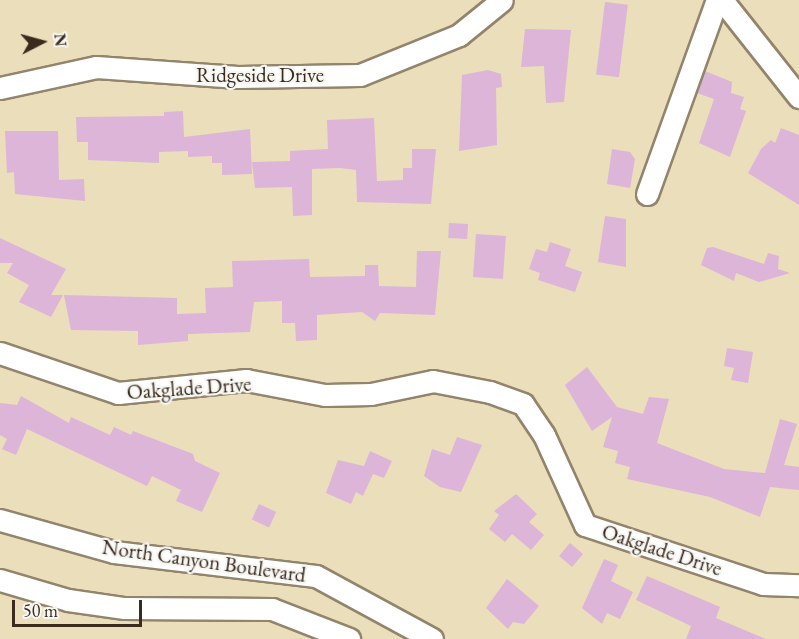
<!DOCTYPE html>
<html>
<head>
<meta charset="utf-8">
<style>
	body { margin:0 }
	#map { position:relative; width:799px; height:639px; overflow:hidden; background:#ebdebb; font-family:"EB Garamond",serif }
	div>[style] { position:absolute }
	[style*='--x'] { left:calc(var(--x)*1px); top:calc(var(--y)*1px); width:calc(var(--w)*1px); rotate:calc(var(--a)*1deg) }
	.building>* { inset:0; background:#dcb5d9; transform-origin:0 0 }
	.roads { filter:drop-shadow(2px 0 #93846c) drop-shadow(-2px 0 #93846c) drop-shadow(0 2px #93846c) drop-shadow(0 -2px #93846c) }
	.minor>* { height:21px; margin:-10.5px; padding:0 10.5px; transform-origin:10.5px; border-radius:10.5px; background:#fff }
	span { translate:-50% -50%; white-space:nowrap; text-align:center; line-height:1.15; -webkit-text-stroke:4.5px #f6f6f2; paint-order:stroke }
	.street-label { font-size:21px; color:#3b2a1e }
	.north { position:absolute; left:12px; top:12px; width:60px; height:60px; -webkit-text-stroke:4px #f6f6f2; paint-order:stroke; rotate:84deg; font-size:16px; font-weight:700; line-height:24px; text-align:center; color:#3b2a1e }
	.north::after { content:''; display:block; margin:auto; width:21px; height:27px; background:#3b2a1e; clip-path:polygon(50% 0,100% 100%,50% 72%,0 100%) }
	.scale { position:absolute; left:12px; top:600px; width:130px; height:27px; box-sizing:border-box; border:3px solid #3b2a1e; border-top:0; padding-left:8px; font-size:18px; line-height:21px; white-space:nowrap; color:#3b2a1e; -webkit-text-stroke:4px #f6f6f2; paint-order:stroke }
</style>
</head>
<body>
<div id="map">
	<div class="building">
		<div style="left:605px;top:2px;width:23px;height:73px;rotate:7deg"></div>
		<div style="clip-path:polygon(525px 29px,571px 30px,564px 102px,546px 103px,544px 66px,521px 67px)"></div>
		<div style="clip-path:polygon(488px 70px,501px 74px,502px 87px,496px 88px,497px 145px,459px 151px,462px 75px)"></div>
		<div style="clip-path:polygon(705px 71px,732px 82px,731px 93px,744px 97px,740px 109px,746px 111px,730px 157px,699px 143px,714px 99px,697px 93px)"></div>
		<div style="clip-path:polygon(183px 111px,184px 137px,250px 129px,252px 174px,222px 175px,222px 163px,212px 163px,212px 156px,188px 157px,188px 151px,159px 152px,159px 163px,88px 160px,88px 142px,77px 142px,76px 117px,164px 116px,164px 112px)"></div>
		<div style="clip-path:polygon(374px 118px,377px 181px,403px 180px,403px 168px,412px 168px,412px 149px,436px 149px,431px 204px,357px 202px,356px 170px,340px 168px,312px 169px,312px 215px,293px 216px,292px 187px,255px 188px,252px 162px,290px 161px,290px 151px,328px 149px,327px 120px)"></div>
		<div style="clip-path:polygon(781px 128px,799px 135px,799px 205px,748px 173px,761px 149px,771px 140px,775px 143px)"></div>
		<div style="clip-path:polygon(5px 131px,58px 131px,59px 180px,84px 179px,85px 201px,15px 194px,14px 172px,7px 173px)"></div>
		<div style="clip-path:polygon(612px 149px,630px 152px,635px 159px,630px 188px,607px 184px)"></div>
		<div style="clip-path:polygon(605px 216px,626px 219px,626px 267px,598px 262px)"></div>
		<div style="left:449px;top:223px;width:19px;height:15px;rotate:3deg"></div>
		<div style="left:476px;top:234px;width:30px;height:43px;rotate:4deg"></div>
		<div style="clip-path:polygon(0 238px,66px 269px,51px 295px,63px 295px,51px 317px,19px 302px,29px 285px,7px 273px,13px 263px,0 263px)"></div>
		<div style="clip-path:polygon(550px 242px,571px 249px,565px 266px,582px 272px,575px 292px,538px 280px,540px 273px,529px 269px,536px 249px,547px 252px)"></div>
		<div style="clip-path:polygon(713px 247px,764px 264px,768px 253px,779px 256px,778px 269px,790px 273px,759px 282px,736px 273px,734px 281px,701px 265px,707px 248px)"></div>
		<div style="clip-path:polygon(417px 251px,441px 251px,435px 315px,380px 313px,375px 321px,362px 312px,317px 315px,317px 340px,296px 341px,295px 323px,282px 323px,282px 301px,254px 302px,250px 332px,188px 334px,188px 341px,138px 345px,138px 331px,71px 330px,64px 295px,177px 298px,177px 314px,206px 313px,205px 288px,233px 287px,232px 261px,309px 259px,310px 277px,365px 276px,365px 265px,378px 265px,379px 286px,416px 287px)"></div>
		<div style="clip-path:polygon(727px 348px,753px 352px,748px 383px,731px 380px,734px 368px,724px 366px)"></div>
		<div style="clip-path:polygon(587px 367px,617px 407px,643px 414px,649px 397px,669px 399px,657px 443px,724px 469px,765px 473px,780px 419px,797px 424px,784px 465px,799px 467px,799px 490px,770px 487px,760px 517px,710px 497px,627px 479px,630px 467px,615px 463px,618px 451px,603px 447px,612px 417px,592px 431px,565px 385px)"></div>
		<div style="clip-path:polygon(21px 396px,69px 423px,71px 417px,110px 435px,114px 427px,131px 435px,133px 431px,193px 454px,195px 461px,220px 473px,202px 512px,176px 501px,181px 490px,152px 476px,147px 486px,27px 429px,16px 455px,2px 449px,7px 439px,0 435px,0 403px,17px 405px)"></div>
		<div style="clip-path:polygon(457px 437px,482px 445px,461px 492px,440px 487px,424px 476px,432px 449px,450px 455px)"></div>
		<div style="clip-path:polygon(370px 451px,392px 461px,384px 478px,373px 474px,363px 496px,356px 492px,351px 504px,326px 493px,338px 460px,364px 466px)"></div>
		<div style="clip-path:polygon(516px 494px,537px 514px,529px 522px,544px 535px,531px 550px,512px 534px,505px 542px,489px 529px,499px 515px,494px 511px)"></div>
		<div style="left:259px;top:504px;width:19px;height:17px;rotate:25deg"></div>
		<div style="left:570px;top:543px;width:17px;height:17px;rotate:40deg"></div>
		<div style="clip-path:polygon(604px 559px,618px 565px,611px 581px,633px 592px,620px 619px,607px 613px,602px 624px,582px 608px)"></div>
		<div style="clip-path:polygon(647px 576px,720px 607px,716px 618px,766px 639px,686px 639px,691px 626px,636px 600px)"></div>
		<div style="clip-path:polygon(507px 579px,539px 606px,524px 624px,513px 622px,508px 629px,486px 608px)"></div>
	</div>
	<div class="roads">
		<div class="minor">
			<div style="--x:722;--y:0;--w:124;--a:51.6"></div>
			<div style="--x:0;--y:88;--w:98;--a:-12.3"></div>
			<div style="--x:96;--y:67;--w:142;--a:4"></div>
			<div style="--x:238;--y:77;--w:122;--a:-0.9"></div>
			<div style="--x:360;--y:75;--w:107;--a:-22"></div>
			<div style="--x:459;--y:35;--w:55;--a:-39.1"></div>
			<div style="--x:647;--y:194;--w:206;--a:-70.2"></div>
			<div style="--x:0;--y:353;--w:125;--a:18.7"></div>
			<div style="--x:118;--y:393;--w:129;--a:-5.8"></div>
			<div style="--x:246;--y:380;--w:80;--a:10.8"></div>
			<div style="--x:325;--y:395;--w:46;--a:-1.2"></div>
			<div style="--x:371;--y:394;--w:63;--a:-11.8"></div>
			<div style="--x:433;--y:381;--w:58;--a:10.9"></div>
			<div style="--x:490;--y:392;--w:35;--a:20"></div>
			<div style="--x:523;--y:404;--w:37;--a:56"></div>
			<div style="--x:544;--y:435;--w:99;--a:65.5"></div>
			<div style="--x:585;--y:525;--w:188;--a:18.3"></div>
			<div style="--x:763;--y:584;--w:36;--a:2"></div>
			<div style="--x:0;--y:520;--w:118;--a:15.7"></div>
			<div style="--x:114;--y:552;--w:203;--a:6.8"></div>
			<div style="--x:316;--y:576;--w:132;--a:28.5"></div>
			<div style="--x:0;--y:580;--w:71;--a:16.4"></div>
			<div style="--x:68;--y:600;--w:57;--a:8.1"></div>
			<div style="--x:124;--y:608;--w:148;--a:0.4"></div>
			<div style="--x:272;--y:609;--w:83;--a:21.3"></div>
		</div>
	</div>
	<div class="street-label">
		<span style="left:260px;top:75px">Ridgeside Drive</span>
		<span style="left:189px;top:388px;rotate:-4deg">Oakglade Drive</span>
		<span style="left:662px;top:550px;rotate:18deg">Oakglade Drive</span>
		<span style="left:204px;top:561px;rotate:8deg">North Canyon Boulevard</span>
	</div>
	<div class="north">N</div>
	<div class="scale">50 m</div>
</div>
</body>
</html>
